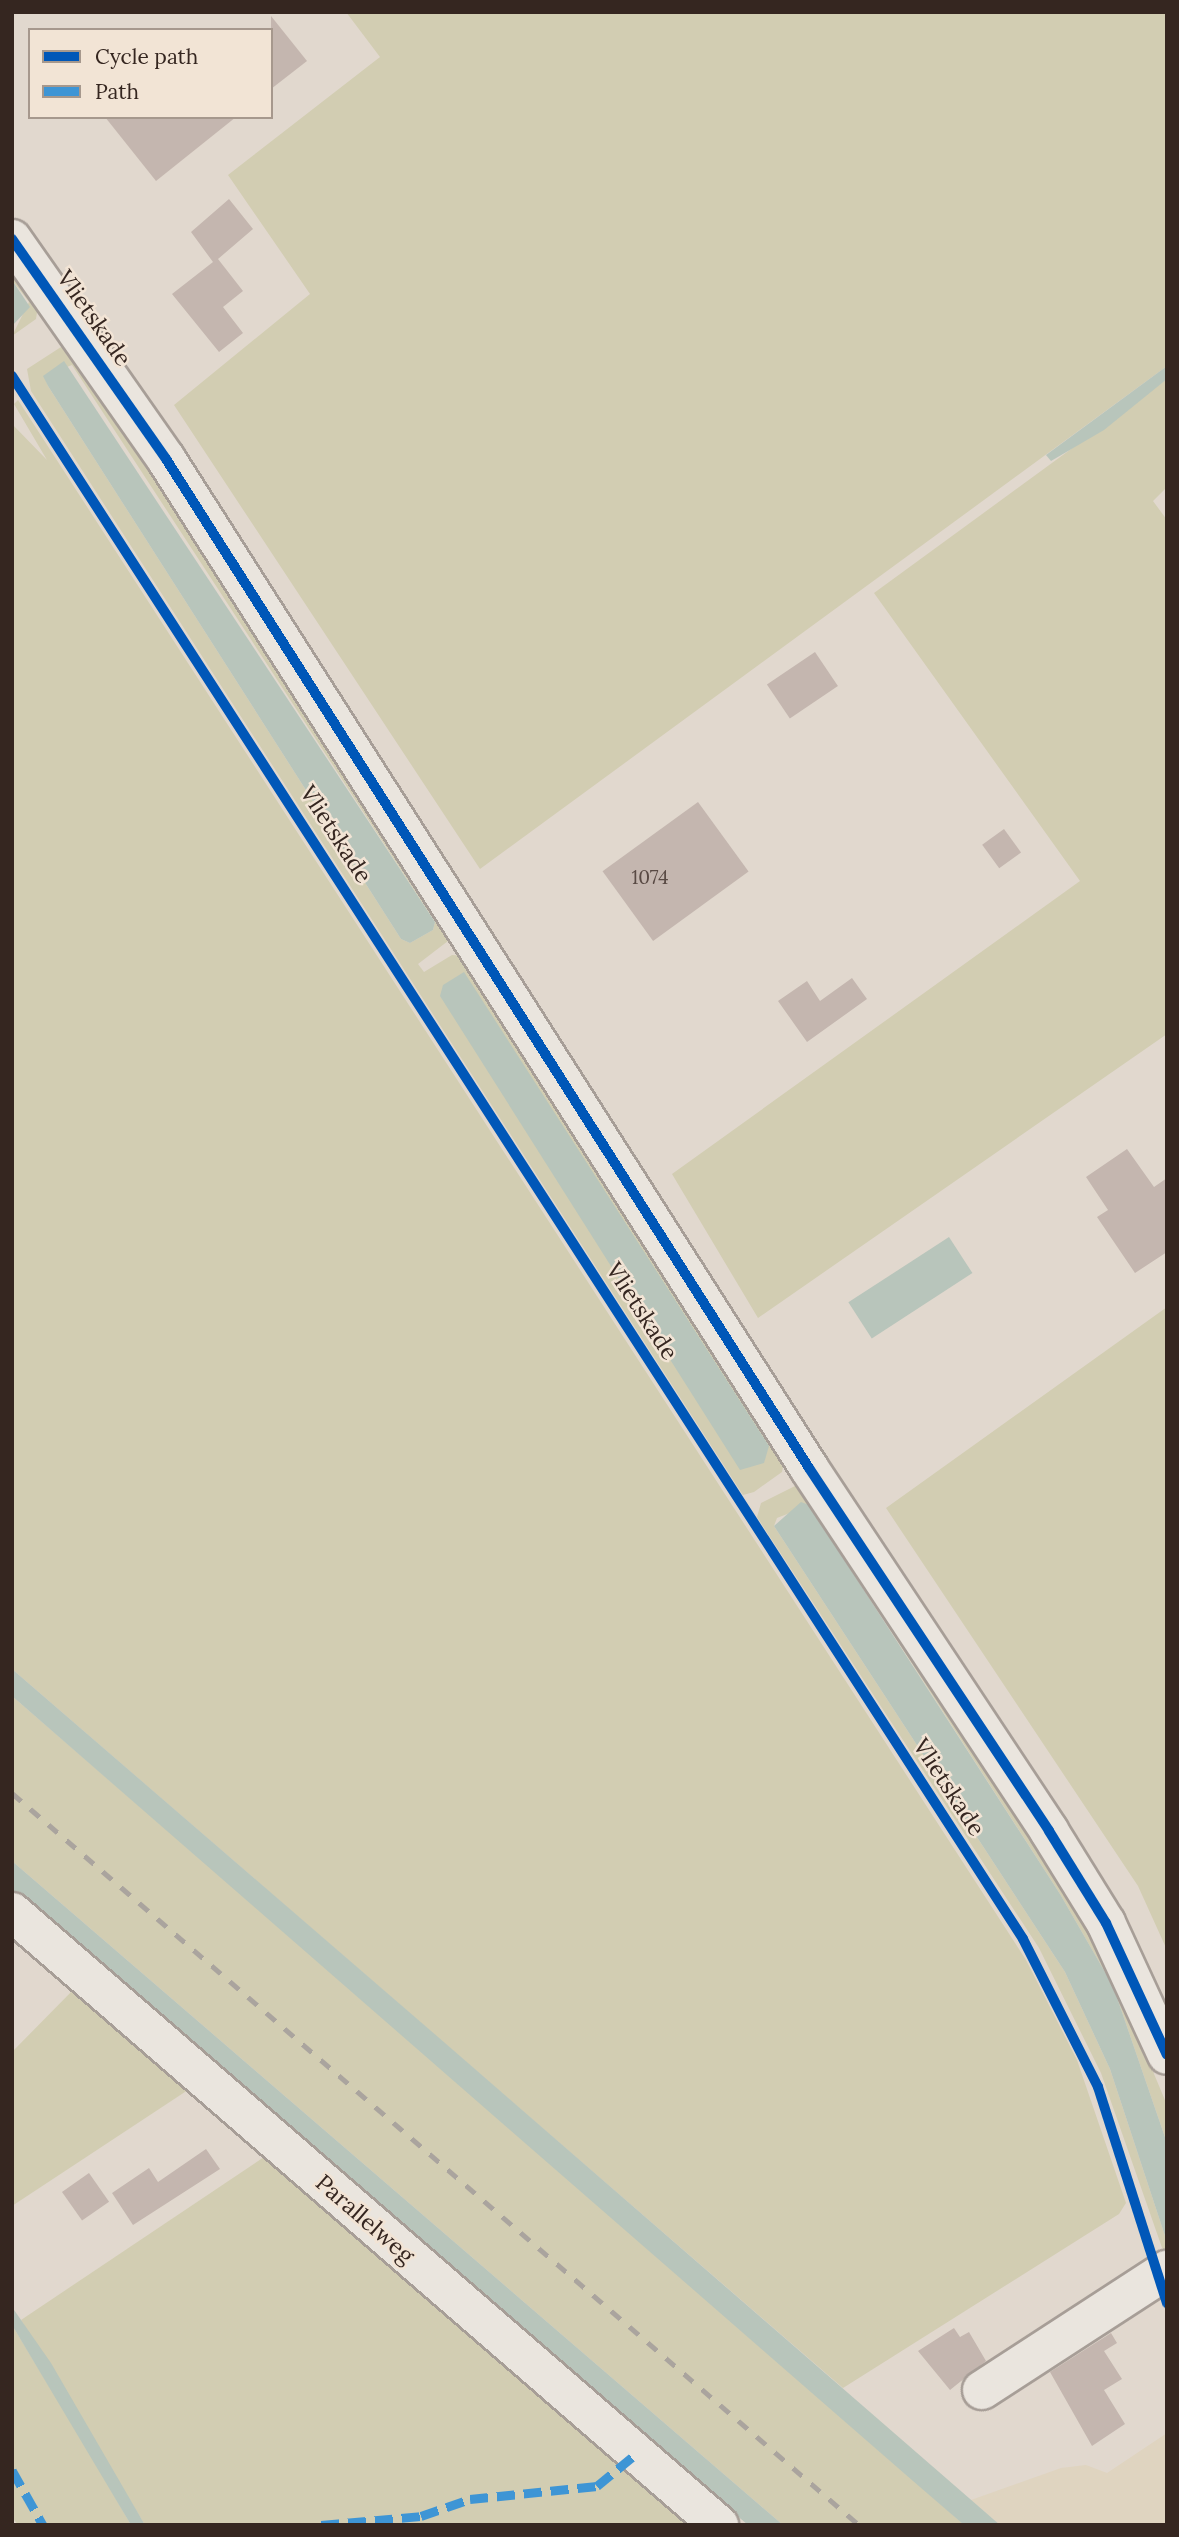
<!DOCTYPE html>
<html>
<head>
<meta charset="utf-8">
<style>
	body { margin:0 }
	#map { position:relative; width:1179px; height:2537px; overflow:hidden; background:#e1d8ce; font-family:Lora,serif }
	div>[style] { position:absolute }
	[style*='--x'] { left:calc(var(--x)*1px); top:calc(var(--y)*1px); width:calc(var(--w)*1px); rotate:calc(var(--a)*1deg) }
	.farmland>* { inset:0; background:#dfd4c0 }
	.green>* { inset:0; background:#d2cdb2 }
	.water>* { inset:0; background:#b8c5bb; transform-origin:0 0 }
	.building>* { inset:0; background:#c4b6af; transform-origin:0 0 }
	.roads { filter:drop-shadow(2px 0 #a79e97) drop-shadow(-2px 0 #a79e97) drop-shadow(0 2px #a79e97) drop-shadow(0 -2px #a79e97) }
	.minor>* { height:38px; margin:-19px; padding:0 19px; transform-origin:19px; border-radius:19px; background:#eae5de }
	.rail>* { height:5px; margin-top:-2.5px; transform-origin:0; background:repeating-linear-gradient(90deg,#aaa49e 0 12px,transparent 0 24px) }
	.quiet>* { height:9px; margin-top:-4.5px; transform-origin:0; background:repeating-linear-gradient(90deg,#3e95d5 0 18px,transparent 0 27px) }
	.cycleway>* { height:10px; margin:-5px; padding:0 5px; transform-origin:5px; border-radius:5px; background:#0057b8 }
	span { translate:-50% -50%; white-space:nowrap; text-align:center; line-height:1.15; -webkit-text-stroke:5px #f2e4d5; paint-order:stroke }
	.number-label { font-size:19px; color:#594a44 }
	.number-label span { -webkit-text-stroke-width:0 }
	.street-label { font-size:23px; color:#352620 }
	.frame { position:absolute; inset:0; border:14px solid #352620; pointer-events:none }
	.legend { position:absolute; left:28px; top:28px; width:245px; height:91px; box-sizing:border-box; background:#f2e4d5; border:2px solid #a6988d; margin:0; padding:9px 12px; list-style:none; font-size:21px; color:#352620 }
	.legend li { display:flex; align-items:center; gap:14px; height:35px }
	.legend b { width:35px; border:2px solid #a6988d }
</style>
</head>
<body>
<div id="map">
	<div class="farmland">
		<div style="clip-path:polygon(1167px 2433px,1167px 2525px,1000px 2525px,971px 2500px,1061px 2468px,1086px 2465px,1107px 2473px)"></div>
	</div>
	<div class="green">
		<div style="clip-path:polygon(346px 12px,1167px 12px,1167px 366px,480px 869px,174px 405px,310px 294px,228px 175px,380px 57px)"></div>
		<div style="clip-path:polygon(12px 265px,38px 306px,36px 319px,12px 336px,29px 302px,12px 280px)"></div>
		<div style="clip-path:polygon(evenodd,61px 347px,76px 353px,450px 931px,448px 941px,418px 964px,424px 972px,452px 955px,468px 956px,785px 1458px,782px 1472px,754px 1492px,743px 1495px,31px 391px,27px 369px,61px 347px,72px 365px,435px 922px,433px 930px,410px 943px,401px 939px,48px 386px,44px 376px,72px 365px)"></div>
		<div style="clip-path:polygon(1167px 379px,1167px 487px,1153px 501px,1167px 520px,1167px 1034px,758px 1318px,672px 1174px,1080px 881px,874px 593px)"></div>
		<div style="clip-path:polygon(18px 400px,1026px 1960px,1077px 2060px,1126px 2203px,1119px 2214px,843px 2388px,12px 1669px,12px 424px,47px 460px,14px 404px)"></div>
		<div style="clip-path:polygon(1167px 1307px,1167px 1950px,1138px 1886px,886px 1508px)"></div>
		<div style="clip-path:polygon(801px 1483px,1101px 1947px,1167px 2105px,1167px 2143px,1113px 1986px,1060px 1894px,810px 1505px,777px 1518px,774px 1526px,1065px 1972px,1110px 2069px,1167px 2242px,1167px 2262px,1101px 2073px,1039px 1948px,757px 1517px,761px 1503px)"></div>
		<div style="clip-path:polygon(12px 1696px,798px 2376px,964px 2525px,783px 2525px,12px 1861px)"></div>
		<div style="clip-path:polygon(75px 1988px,194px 2086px,12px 2206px,12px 2052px)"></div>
		<div style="clip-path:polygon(270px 2153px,703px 2525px,145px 2525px,21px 2320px)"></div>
		<div style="clip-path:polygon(12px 2325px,86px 2447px,131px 2525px,18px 2525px,12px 2517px)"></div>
	</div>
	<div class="water">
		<div style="clip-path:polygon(12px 280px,30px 307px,12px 326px)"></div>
		<div style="clip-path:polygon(64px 361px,435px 922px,433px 930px,410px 943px,401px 939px,48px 386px,43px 376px)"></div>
		<div style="clip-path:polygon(1167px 366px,1167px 379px,1104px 430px,1051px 461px,1046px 455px)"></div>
		<div style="clip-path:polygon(464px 972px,769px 1446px,764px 1463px,740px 1470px,440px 996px,443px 985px)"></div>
		<div style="left:949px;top:1237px;width:43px;height:120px;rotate:57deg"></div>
		<div style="clip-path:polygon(801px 1502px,809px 1505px,1060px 1894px,1113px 1986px,1167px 2143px,1167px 2242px,1110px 2069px,1065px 1972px,774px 1526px)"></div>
		<div style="clip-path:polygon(12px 1669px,445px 2043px,1000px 2525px,964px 2525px,913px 2481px,12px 1696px)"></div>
		<div style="clip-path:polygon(12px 1861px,783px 2525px,748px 2525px,276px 2121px,12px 1891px)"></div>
		<div style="clip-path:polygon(12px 2307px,51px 2363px,145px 2525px,131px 2525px,12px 2325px)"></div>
	</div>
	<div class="building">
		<div style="clip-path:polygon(271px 16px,307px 61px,271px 89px)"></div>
		<div style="clip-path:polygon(105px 117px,236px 117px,156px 181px)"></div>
		<div style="clip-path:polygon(229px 199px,253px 229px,218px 259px,243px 291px,223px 307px,243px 333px,219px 352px,172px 294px,213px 262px,191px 232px)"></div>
		<div style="left:815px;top:652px;width:41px;height:58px;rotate:56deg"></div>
		<div style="left:698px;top:802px;width:86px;height:118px;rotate:54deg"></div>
		<div style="left:1004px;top:829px;width:29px;height:27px;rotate:54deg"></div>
		<div style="clip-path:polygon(852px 978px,867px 999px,807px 1042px,778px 1001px,807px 981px,820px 1001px)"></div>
		<div style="clip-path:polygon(1127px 1149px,1154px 1187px,1167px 1178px,1167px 1252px,1135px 1273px,1097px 1217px,1108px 1210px,1086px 1177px)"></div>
		<div style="clip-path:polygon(206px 2149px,220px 2169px,133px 2225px,112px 2193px,149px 2168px,158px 2182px)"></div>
		<div style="left:89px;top:2173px;width:35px;height:33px;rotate:55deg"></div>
		<div style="clip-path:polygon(954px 2328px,960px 2337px,969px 2332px,986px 2361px,950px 2390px,918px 2351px)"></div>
		<div style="clip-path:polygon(1111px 2333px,1117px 2343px,1104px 2351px,1122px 2379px,1104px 2390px,1125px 2424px,1092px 2446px,1050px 2372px)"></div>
	</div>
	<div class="roads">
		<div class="minor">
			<div style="--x:12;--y:239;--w:269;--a:55"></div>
			<div style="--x:166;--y:459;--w:1196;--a:57.49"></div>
			<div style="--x:809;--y:1468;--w:435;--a:56.5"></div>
			<div style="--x:1049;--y:1831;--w:108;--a:58.2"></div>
			<div style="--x:1106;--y:1923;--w:145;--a:65.2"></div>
			<div style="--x:12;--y:1912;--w:936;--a:40.93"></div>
			<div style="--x:982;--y:2390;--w:221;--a:-33"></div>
		</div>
	</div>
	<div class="rail">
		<div style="--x:12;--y:1793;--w:1119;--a:40.83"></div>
	</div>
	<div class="quiet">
		<div style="--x:12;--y:2470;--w:63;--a:60.6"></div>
		<div style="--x:321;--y:2525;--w:100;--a:-5.1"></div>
		<div style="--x:421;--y:2516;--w:52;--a:-19.1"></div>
		<div style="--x:470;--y:2499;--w:128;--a:-5.8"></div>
		<div style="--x:597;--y:2486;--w:50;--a:-39.4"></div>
	</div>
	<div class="cycleway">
		<div style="--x:12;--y:239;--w:269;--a:55"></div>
		<div style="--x:166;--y:459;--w:1196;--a:57.49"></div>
		<div style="--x:809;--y:1468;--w:435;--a:56.5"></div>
		<div style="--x:1049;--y:1831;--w:108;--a:58.2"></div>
		<div style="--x:1106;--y:1923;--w:145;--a:65.2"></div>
		<div style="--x:12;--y:376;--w:1861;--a:57.1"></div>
		<div style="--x:1023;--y:1939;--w:166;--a:63.1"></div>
		<div style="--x:1098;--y:2087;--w:227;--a:72.3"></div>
	</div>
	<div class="number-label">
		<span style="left:650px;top:878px">1074</span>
	</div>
	<div class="street-label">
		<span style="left:94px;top:318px;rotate:55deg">Vlietskade</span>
		<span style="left:336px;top:834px;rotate:57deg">Vlietskade</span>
		<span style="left:642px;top:1311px;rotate:57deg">Vlietskade</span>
		<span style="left:949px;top:1787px;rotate:57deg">Vlietskade</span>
		<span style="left:365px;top:2219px;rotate:41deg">Parallelweg</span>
	</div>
	<div class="frame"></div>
	<ul class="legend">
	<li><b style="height:9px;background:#0057b8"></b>Cycle path</li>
	<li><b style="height:9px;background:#3e95d5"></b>Path</li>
	</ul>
</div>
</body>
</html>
